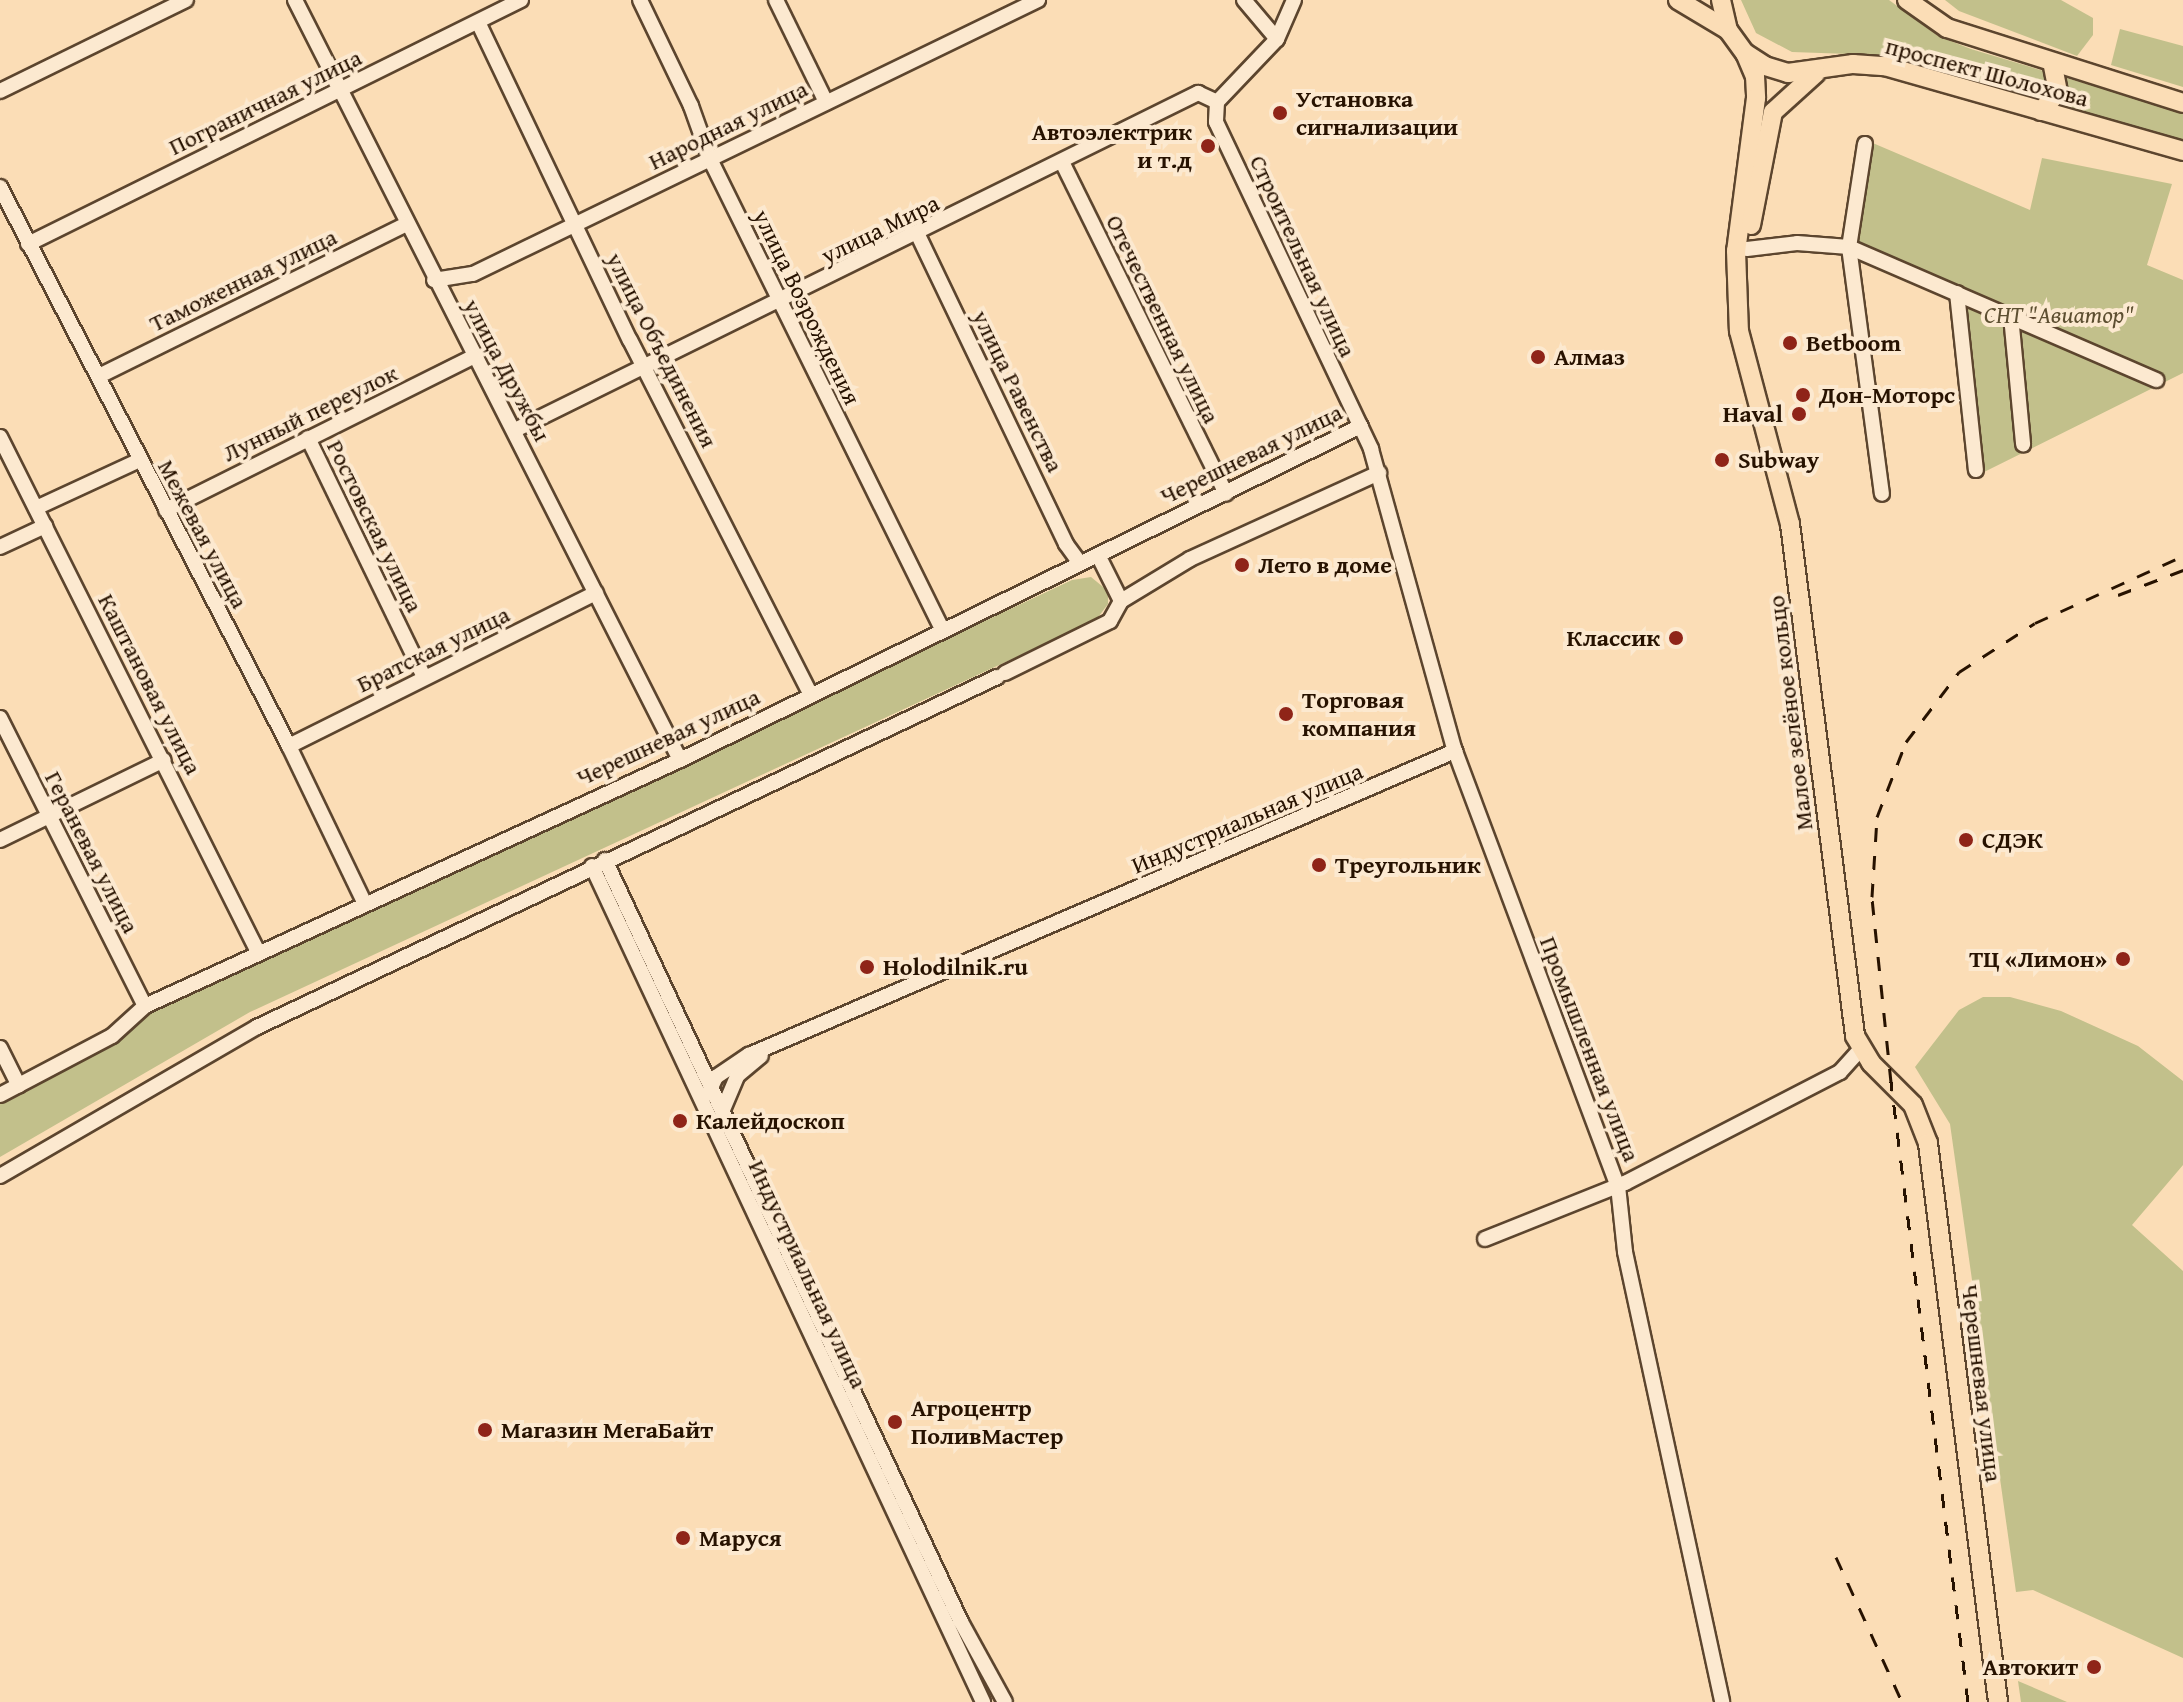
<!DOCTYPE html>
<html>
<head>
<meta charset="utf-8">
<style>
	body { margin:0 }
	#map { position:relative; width:2183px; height:1702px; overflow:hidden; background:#fbddb6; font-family:"Gentium Book Plus",serif }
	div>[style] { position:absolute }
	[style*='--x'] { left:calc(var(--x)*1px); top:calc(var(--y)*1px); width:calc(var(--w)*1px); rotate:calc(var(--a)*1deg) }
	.green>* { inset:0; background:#c2c08b }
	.roads { filter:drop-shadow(2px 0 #5c452e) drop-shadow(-2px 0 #5c452e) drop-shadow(0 2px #5c452e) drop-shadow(0 -2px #5c452e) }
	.minor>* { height:14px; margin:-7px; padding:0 7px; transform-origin:7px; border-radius:7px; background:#fce9d0 }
	.major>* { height:18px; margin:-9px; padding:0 9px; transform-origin:9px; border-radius:9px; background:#fbddb6 }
	.rail>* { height:3px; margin-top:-1.5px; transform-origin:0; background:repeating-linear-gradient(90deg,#271200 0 14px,transparent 0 28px) }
	.dots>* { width:22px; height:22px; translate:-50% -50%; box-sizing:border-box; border:4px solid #fce9d0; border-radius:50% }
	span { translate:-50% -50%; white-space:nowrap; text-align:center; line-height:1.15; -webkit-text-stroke:8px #fce9d0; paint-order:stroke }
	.street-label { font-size:24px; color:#271200 }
	.poi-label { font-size:24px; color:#271200; font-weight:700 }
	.left { translate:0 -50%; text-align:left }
	.right { translate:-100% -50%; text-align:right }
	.park-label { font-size:24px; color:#5d4f31; font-style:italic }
</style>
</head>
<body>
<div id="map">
	<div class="green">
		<div style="clip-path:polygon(1741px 0,1889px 0,1938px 36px,1971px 49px,2183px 113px,2183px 143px,1878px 55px,1792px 52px,1756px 33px)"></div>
		<div style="clip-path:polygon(1945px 0,2061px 0,2093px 18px,2093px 35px,2077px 56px,1959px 11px)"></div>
		<div style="clip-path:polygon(2120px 29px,2183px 46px,2183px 87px,2111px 65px)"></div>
		<div style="clip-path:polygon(1861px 138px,2030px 210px,2042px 158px,2172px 184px,2147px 265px,2183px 280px,2183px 373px,1976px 476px,1955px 297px,1846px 255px)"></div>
		<div style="clip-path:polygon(1091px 577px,1108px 591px,1108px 604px,1096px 620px,250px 1012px,0 1157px,0 1103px,116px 1040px,154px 1011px,1072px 580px)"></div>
		<div style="clip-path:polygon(1983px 997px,2010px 997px,2061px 1011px,2138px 1046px,2183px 1081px,2183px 1165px,2132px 1225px,2183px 1271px,2183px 1658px,2033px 1590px,2016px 1592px,1950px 1124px,1915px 1067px,1959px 1010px)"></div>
		<div style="clip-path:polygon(2018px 1681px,2067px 1702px,2021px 1702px)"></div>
	</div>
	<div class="roads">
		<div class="minor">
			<div style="--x:295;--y:0;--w:852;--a:63.13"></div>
			<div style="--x:640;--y:0;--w:118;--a:64.3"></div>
			<div style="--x:691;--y:106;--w:56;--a:70.3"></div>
			<div style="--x:710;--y:159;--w:526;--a:63.73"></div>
			<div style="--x:776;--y:0;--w:114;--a:63.9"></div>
			<div style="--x:1244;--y:0;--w:51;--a:49.8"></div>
			<div style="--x:1294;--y:0;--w:43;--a:113.6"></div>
			<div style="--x:1277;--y:39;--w:87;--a:133.6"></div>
			<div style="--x:1217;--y:102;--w:20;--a:93"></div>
			<div style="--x:1216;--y:122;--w:362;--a:64.6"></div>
			<div style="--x:1371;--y:449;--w:313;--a:74.5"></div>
			<div style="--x:1455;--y:751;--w:465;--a:69.5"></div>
			<div style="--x:1618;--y:1186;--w:66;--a:83.9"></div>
			<div style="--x:1625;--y:1252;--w:460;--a:77.8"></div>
			<div style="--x:478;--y:22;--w:352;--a:64.5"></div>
			<div style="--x:630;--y:340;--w:398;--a:63"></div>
			<div style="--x:0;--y:91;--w:207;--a:-26.1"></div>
			<div style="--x:1865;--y:144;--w:104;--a:98.8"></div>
			<div style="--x:1849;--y:247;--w:249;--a:82.4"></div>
			<div style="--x:1062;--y:162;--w:370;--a:63.7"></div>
			<div style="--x:0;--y:187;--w:629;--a:62.66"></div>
			<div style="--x:289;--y:746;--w:173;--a:64.3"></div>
			<div style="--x:918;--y:235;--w:343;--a:64.4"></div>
			<div style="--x:1066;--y:544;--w:24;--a:54"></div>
			<div style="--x:28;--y:244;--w:550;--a:-26.33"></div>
			<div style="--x:1747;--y:249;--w:50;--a:-6.8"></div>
			<div style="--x:1797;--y:243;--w:52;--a:4.4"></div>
			<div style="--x:1849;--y:247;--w:335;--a:23.4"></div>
			<div style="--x:434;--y:280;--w:39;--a:-9"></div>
			<div style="--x:473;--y:274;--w:628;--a:-25.87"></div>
			<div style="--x:1957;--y:293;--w:178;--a:83.9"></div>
			<div style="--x:2011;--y:316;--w:129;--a:84.6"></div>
			<div style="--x:99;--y:376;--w:343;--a:-26.3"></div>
			<div style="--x:515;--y:430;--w:762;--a:-26.26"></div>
			<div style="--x:1198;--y:93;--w:21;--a:25"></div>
			<div style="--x:0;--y:437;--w:576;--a:63.39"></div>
			<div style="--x:308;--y:438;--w:266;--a:64.1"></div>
			<div style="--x:36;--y:508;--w:115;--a:-24.8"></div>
			<div style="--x:166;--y:510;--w:343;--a:-26.5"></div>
			<div style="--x:0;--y:547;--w:50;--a:-25"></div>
			<div style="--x:1098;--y:555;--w:51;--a:63.4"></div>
			<div style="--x:1005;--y:673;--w:117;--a:-26.3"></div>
			<div style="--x:1110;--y:621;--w:23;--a:-61"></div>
			<div style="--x:1121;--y:601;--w:81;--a:-31.3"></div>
			<div style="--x:1190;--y:559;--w:208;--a:-24.5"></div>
			<div style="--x:0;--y:718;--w:322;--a:63.3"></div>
			<div style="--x:289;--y:746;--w:343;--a:-26.5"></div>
			<div style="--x:0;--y:840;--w:182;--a:-26"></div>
			<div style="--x:605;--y:860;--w:841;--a:64.96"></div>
			<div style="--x:961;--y:1622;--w:91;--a:61.2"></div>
			<div style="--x:592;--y:866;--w:923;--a:64.93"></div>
			<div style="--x:0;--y:1048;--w:42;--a:63.4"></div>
			<div style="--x:708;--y:1094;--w:19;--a:-65"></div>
			<div style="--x:716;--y:1077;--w:40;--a:-34"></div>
			<div style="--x:749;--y:1055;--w:769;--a:-23.3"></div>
			<div style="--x:0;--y:1095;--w:127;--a:-27.8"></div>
			<div style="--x:112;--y:1036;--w:45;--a:-42.3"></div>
			<div style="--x:145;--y:1006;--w:589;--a:-24.69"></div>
			<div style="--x:680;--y:760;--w:758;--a:-26.13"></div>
			<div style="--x:722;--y:1112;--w:39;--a:-67"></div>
			<div style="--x:737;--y:1076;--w:31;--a:-40"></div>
			<div style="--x:0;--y:1176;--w:297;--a:-30.1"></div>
			<div style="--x:257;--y:1027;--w:819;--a:-25.31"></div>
			<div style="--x:1485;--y:1239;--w:151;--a:-21.8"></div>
			<div style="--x:1625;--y:1183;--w:242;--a:-27.3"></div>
			<div style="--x:1840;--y:1072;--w:30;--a:-48"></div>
		</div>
		<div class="major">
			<div style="--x:1678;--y:0;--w:58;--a:31"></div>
			<div style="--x:1721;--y:0;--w:31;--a:77"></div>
			<div style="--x:1728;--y:30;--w:29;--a:54"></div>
			<div style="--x:1745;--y:53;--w:24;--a:33"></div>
			<div style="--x:1765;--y:66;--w:24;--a:17"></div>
			<div style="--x:1788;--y:73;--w:66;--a:-7.9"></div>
			<div style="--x:1853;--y:64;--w:32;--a:4"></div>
			<div style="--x:1885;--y:66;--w:310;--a:15.9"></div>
			<div style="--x:1907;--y:0;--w:49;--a:35"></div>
			<div style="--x:1947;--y:28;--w:248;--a:17.6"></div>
			<div style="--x:1745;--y:53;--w:25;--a:67"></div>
			<div style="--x:1755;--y:76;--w:22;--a:87"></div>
			<div style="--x:1756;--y:98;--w:154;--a:97.4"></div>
			<div style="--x:1736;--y:251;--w:80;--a:87.9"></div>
			<div style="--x:1739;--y:331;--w:200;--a:75.2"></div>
			<div style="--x:1790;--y:524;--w:516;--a:82.76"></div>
			<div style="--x:1855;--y:1036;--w:31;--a:59"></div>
			<div style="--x:1871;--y:1063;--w:59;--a:45"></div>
			<div style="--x:1913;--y:1105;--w:41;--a:68.5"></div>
			<div style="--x:1928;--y:1143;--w:563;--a:82.86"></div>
			<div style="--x:2041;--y:111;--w:25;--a:-48"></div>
			<div style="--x:2058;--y:92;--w:26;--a:-101"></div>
			<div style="--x:1751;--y:225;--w:115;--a:-79"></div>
			<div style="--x:1773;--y:112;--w:58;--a:-42.2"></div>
		</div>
	</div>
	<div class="rail">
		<div style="--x:2118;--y:595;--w:70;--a:-21"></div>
		<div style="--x:1836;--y:1557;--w:159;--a:65.5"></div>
		<div style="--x:1968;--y:1702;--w:625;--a:-97.08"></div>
		<div style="--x:1891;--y:1082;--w:186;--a:-95.9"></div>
		<div style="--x:1872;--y:897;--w:80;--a:-86.4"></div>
		<div style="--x:1877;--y:817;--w:80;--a:-68.9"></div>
		<div style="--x:1906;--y:742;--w:88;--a:-52.9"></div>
		<div style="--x:1959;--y:672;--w:90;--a:-32.8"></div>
		<div style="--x:2035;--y:623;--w:162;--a:-24.4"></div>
	</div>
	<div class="dots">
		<div style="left:1280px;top:113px;background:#8f2418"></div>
		<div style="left:1208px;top:146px;background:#8f2418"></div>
		<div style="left:1790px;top:343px;background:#8f2418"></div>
		<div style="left:1538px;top:357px;background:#8f2418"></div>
		<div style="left:1803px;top:395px;background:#8f2418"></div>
		<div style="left:1799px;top:414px;background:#8f2418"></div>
		<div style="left:1722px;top:460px;background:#8f2418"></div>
		<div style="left:1242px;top:565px;background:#8f2418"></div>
		<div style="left:1676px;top:638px;background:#8f2418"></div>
		<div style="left:1286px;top:714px;background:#8f2418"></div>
		<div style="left:1966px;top:840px;background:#8f2418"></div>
		<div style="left:1319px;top:865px;background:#8f2418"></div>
		<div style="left:2123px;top:959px;background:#8f2418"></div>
		<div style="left:867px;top:967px;background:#8f2418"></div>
		<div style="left:680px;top:1121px;background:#8f2418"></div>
		<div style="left:895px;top:1422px;background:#8f2418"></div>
		<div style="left:485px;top:1430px;background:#8f2418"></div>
		<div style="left:683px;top:1538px;background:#8f2418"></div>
		<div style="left:2094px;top:1667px;background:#8f2418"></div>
	</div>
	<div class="street-label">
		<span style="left:1987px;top:72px;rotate:15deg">проспект Шолохова</span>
		<span style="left:265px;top:102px;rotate:-26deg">Пограничная улица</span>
		<span style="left:728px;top:125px;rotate:-26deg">Народная улица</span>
		<span style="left:880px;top:229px;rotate:-26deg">улица Мира</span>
		<span style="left:1303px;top:256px;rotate:65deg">Строительная улица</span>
		<span style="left:243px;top:280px;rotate:-26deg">Таможенная улица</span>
		<span style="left:807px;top:307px;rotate:64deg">улица Возрождения</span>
		<span style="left:1163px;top:319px;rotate:64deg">Отечественная улица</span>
		<span style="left:662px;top:350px;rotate:63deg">улица Объединения</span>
		<span style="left:507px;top:370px;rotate:62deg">улица Дружбы</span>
		<span style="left:1018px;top:391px;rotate:64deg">улица Равенства</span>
		<span style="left:310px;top:413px;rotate:-26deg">Лунный переулок</span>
		<span style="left:1251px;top:454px;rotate:-26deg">Черешневая улица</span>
		<span style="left:375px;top:526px;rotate:64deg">Ростовская улица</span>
		<span style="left:203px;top:534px;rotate:62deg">Межевая улица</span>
		<span style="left:433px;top:649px;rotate:-26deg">Братская улица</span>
		<span style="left:150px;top:684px;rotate:63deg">Каштановая улица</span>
		<span style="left:1790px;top:713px;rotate:-97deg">Малое зелёное кольцо</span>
		<span style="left:668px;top:737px;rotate:-25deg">Черешневая улица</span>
		<span style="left:1247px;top:818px;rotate:-23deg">Индустриальная улица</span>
		<span style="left:92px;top:852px;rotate:63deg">Гераневая улица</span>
		<span style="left:1590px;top:1049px;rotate:69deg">Промышленная улица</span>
		<span style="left:808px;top:1274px;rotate:65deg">Индустриальная улица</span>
		<span style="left:1982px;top:1383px;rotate:83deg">Черешневая улица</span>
	</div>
	<div class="poi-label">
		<span class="left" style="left:1296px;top:113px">Установка<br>сигнализации</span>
		<span class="right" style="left:1192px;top:146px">Автоэлектрик<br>и т.д</span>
		<span class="left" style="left:1806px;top:343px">Betboom</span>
		<span class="left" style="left:1554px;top:357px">Алмаз</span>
		<span class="left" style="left:1819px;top:395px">Дон-Моторс</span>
		<span class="right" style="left:1783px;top:414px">Haval</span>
		<span class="left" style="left:1738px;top:460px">Subway</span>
		<span class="left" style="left:1258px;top:565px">Лето в доме</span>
		<span class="right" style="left:1660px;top:638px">Классик</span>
		<span class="left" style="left:1302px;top:714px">Торговая<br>компания</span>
		<span class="left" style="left:1982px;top:840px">СДЭК</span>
		<span class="left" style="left:1335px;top:865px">Треугольник</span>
		<span class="right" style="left:2107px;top:959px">ТЦ «Лимон»</span>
		<span class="left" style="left:883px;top:967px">Holodilnik.ru</span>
		<span class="left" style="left:696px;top:1121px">Калейдоскоп</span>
		<span class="left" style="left:911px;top:1422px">Агроцентр<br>ПоливМастер</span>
		<span class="left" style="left:501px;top:1430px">Магазин МегаБайт</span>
		<span class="left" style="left:699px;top:1538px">Маруся</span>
		<span class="right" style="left:2078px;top:1667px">Автокит</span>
	</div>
	<div class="park-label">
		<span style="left:2059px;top:315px">СНТ "Авиатор"</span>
	</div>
</div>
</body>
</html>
